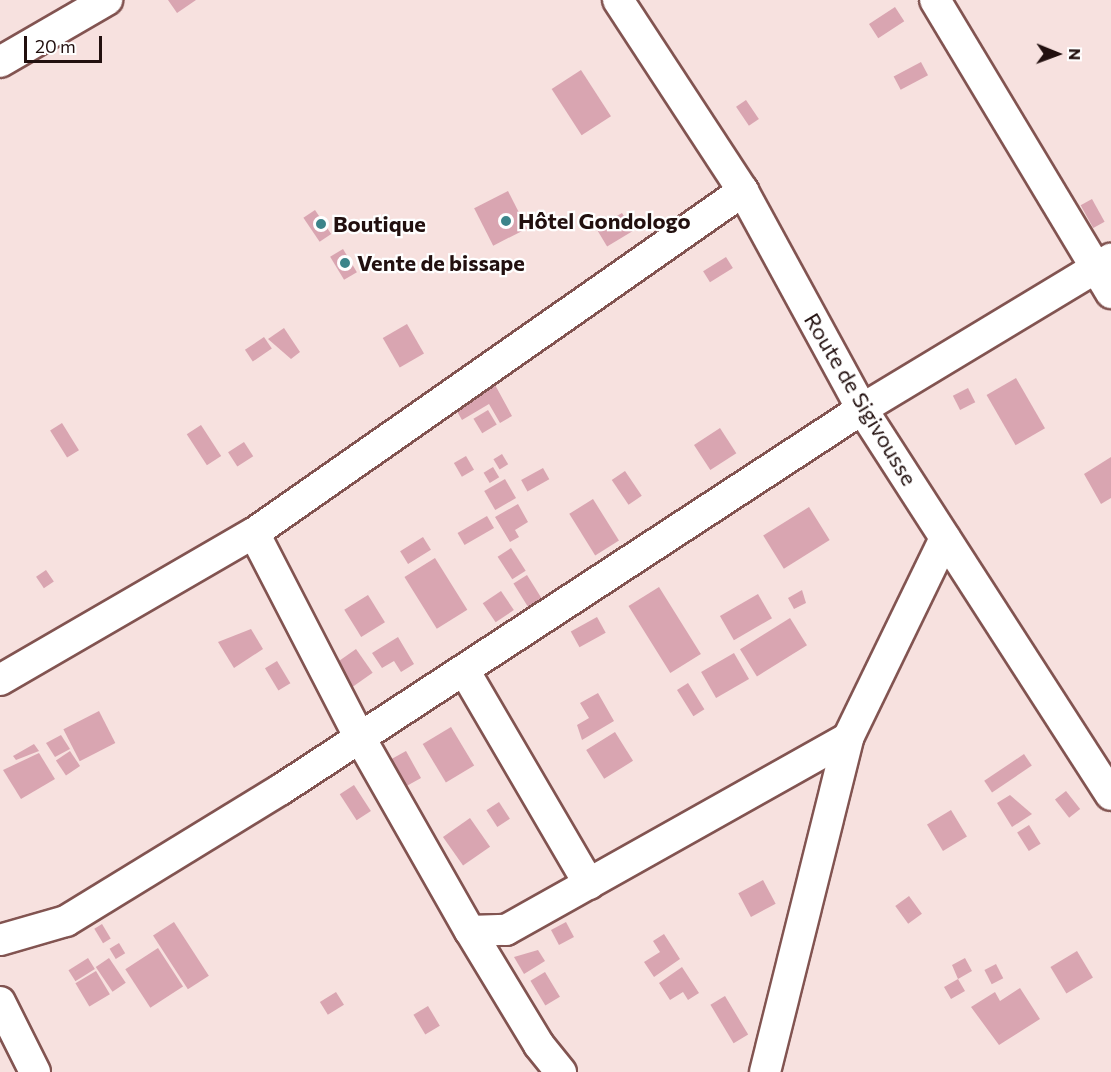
<!DOCTYPE html>
<html>
<head>
<meta charset="utf-8">
<style>
	body { margin:0 }
	#map { position:relative; width:1111px; height:1072px; overflow:hidden; background:#f7e1df; font-family:Commissioner,sans-serif }
	div>[style] { position:absolute }
	[style*='--x'] { left:calc(var(--x)*1px); top:calc(var(--y)*1px); width:calc(var(--w)*1px); rotate:calc(var(--a)*1deg) }
	.building>* { inset:0; background:#d9a5b1; transform-origin:0 0 }
	.roads { filter:drop-shadow(2px 0 #825451) drop-shadow(-2px 0 #825451) drop-shadow(0 2px #825451) drop-shadow(0 -2px #825451) }
	.minor>* { height:30px; margin:-15px; padding:0 15px; transform-origin:15px; border-radius:15px; background:#fff }
	.dots>* { width:16px; height:16px; translate:-50% -50%; box-sizing:border-box; border:3px solid #fff; border-radius:50% }
	span { translate:-50% -50%; white-space:nowrap; text-align:center; line-height:1.15; -webkit-text-stroke:4.5px #fff; paint-order:stroke }
	.poi-label { font-size:22px; color:#22100f; font-weight:700 }
	.left { translate:0 -50%; text-align:left }
	.street-label { font-size:22px; color:#22100f }
	.north { position:absolute; left:1027px; top:24px; width:60px; height:60px; -webkit-text-stroke:4px #fff; paint-order:stroke; rotate:91deg; font-size:16px; font-weight:700; line-height:24px; text-align:center; color:#22100f }
	.north::after { content:''; display:block; margin:auto; width:21px; height:27px; background:#22100f; clip-path:polygon(50% 0,100% 100%,50% 72%,0 100%) }
	.scale { position:absolute; left:24px; top:36px; width:78px; height:27px; box-sizing:border-box; border:3px solid #22100f; border-top:0; padding-left:8px; font-size:18px; line-height:21px; white-space:nowrap; color:#22100f; -webkit-text-stroke:4px #fff; paint-order:stroke }
</style>
</head>
<body>
<div id="map">
	<div class="building">
		<div style="clip-path:polygon(168px 0,196px 0,177px 13px)"></div>
		<div style="left:895px;top:7px;width:17px;height:31px;rotate:57deg"></div>
		<div style="left:921px;top:62px;width:15px;height:31px;rotate:62deg"></div>
		<div style="left:581px;top:70px;width:55px;height:35px;rotate:57deg"></div>
		<div style="left:746px;top:100px;width:23px;height:12px;rotate:56deg"></div>
		<div style="left:508px;top:191px;width:42px;height:38px;rotate:63deg"></div>
		<div style="left:1092px;top:199px;width:26px;height:13px;rotate:61deg"></div>
		<div style="left:315px;top:210px;width:29px;height:14px;rotate:56deg"></div>
		<div style="left:622px;top:213px;width:21px;height:30px;rotate:59deg"></div>
		<div style="left:343px;top:249px;width:27px;height:15px;rotate:59deg"></div>
		<div style="left:726px;top:257px;width:13px;height:27px;rotate:58deg"></div>
		<div style="left:407px;top:324px;width:34px;height:28px;rotate:60deg"></div>
		<div style="clip-path:polygon(284px 328px,300px 352px,291px 359px,268px 339px)"></div>
		<div style="left:264px;top:337px;width:14px;height:23px;rotate:56deg"></div>
		<div style="left:1016px;top:378px;width:58px;height:34px;rotate:60deg"></div>
		<div style="clip-path:polygon(494px 383px,512px 416px,500px 423px,489px 404px,462px 420px,454px 406px)"></div>
		<div style="left:968px;top:388px;width:16px;height:17px;rotate:63deg"></div>
		<div style="left:488px;top:410px;width:17px;height:17px;rotate:59deg"></div>
		<div style="left:62px;top:423px;width:32px;height:14px;rotate:58deg"></div>
		<div style="left:201px;top:425px;width:37px;height:17px;rotate:57deg"></div>
		<div style="left:720px;top:428px;width:30px;height:31px;rotate:57deg"></div>
		<div style="left:244px;top:442px;width:17px;height:19px;rotate:57deg"></div>
		<div style="left:502px;top:454px;width:12px;height:10px;rotate:59deg"></div>
		<div style="left:466px;top:456px;width:16px;height:14px;rotate:60deg"></div>
		<div style="clip-path:polygon(1111px 457px,1111px 498px,1101px 504px,1084px 474px)"></div>
		<div style="left:493px;top:467px;width:12px;height:11px;rotate:59deg"></div>
		<div style="left:543px;top:468px;width:13px;height:25px;rotate:61deg"></div>
		<div style="left:625px;top:471px;width:30px;height:16px;rotate:56deg"></div>
		<div style="left:505px;top:479px;width:22px;height:24px;rotate:60deg"></div>
		<div style="left:593px;top:499px;width:49px;height:28px;rotate:58deg"></div>
		<div style="clip-path:polygon(518px 504px,528px 522px,515px 530px,519px 537px,510px 542px,495px 517px)"></div>
		<div style="left:809px;top:507px;width:39px;height:54px;rotate:58deg"></div>
		<div style="left:487px;top:516px;width:14px;height:34px;rotate:60deg"></div>
		<div style="left:423px;top:537px;width:15px;height:27px;rotate:58deg"></div>
		<div style="left:511px;top:548px;width:27px;height:16px;rotate:57deg"></div>
		<div style="left:435px;top:558px;width:61px;height:36px;rotate:58deg"></div>
		<div style="left:46px;top:570px;width:14px;height:12px;rotate:56deg"></div>
		<div style="left:527px;top:575px;width:28px;height:16px;rotate:58deg"></div>
		<div style="left:659px;top:587px;width:79px;height:36px;rotate:58deg"></div>
		<div style="clip-path:polygon(802px 590px,806px 603px,794px 609px,788px 598px)"></div>
		<div style="left:501px;top:591px;width:23px;height:22px;rotate:56deg"></div>
		<div style="left:758px;top:594px;width:28px;height:44px;rotate:60deg"></div>
		<div style="left:368px;top:595px;width:32px;height:28px;rotate:58deg"></div>
		<div style="left:597px;top:617px;width:18px;height:30px;rotate:61deg"></div>
		<div style="left:790px;top:618px;width:32px;height:59px;rotate:58deg"></div>
		<div style="clip-path:polygon(251px 629px,263px 649px,234px 668px,218px 642px)"></div>
		<div style="clip-path:polygon(398px 637px,414px 664px,401px 672px,394px 661px,382px 668px,372px 653px)"></div>
		<div style="left:356px;top:649px;width:29px;height:26px;rotate:55deg"></div>
		<div style="left:734px;top:653px;width:30px;height:38px;rotate:60deg"></div>
		<div style="left:277px;top:661px;width:26px;height:14px;rotate:59deg"></div>
		<div style="left:688px;top:683px;width:31px;height:13px;rotate:58deg"></div>
		<div style="clip-path:polygon(598px 693px,614px 721px,582px 740px,577px 725px,589px 718px,580px 703px)"></div>
		<div style="left:99px;top:711px;width:36px;height:40px;rotate:63deg"></div>
		<div style="left:451px;top:727px;width:45px;height:33px;rotate:59deg"></div>
		<div style="left:615px;top:732px;width:34px;height:34px;rotate:58deg"></div>
		<div style="clip-path:polygon(61px 735px,70px 749px,55px 757px,46px 743px)"></div>
		<div style="clip-path:polygon(34px 744px,39px 751px,16px 760px,13px 756px)"></div>
		<div style="left:70px;top:751px;width:18px;height:17px;rotate:56deg"></div>
		<div style="left:406px;top:751px;width:31px;height:17px;rotate:61deg"></div>
		<div style="clip-path:polygon(39px 753px,55px 779px,21px 799px,3px 770px)"></div>
		<div style="left:1024px;top:754px;width:14px;height:48px;rotate:56deg"></div>
		<div style="left:354px;top:785px;width:31px;height:17px;rotate:57deg"></div>
		<div style="left:1066px;top:791px;width:23px;height:14px;rotate:52deg"></div>
		<div style="clip-path:polygon(1010px 795px,1032px 814px,1012px 827px,997px 803px)"></div>
		<div style="left:499px;top:802px;width:20px;height:15px;rotate:57deg"></div>
		<div style="left:951px;top:810px;width:31px;height:28px;rotate:59deg"></div>
		<div style="left:470px;top:818px;width:35px;height:33px;rotate:55deg"></div>
		<div style="left:1029px;top:825px;width:22px;height:14px;rotate:58deg"></div>
		<div style="left:763px;top:880px;width:27px;height:28px;rotate:62deg"></div>
		<div style="left:909px;top:896px;width:22px;height:17px;rotate:54deg"></div>
		<div style="left:174px;top:922px;width:64px;height:25px;rotate:57deg"></div>
		<div style="left:566px;top:922px;width:17px;height:17px;rotate:62deg"></div>
		<div style="left:102px;top:924px;width:17px;height:9px;rotate:59deg"></div>
		<div style="clip-path:polygon(664px 934px,680px 959px,654px 977px,644px 962px,660px 952px,653px 941px)"></div>
		<div style="left:119px;top:943px;width:12px;height:11px;rotate:59deg"></div>
		<div style="left:158px;top:948px;width:46px;height:39px;rotate:57deg"></div>
		<div style="clip-path:polygon(538px 950px,545px 961px,524px 974px,514px 957px)"></div>
		<div style="left:1077px;top:951px;width:31px;height:31px;rotate:59deg"></div>
		<div style="left:88px;top:958px;width:13px;height:23px;rotate:58deg"></div>
		<div style="left:109px;top:958px;width:30px;height:16px;rotate:56deg"></div>
		<div style="clip-path:polygon(965px 958px,972px 971px,958px 979px,965px 991px,951px 999px,944px 987px,958px 979px,952px 965px)"></div>
		<div style="left:996px;top:964px;width:16px;height:13px;rotate:63deg"></div>
		<div style="clip-path:polygon(682px 967px,699px 993px,688px 1000px,683px 992px,670px 1000px,659px 983px)"></div>
		<div style="left:96px;top:971px;width:27px;height:24px;rotate:59deg"></div>
		<div style="left:545px;top:972px;width:29px;height:17px;rotate:59deg"></div>
		<div style="clip-path:polygon(1020px 988px,1040px 1019px,999px 1045px,971px 1007px,995px 992px,1000px 1001px)"></div>
		<div style="left:336px;top:992px;width:15px;height:19px;rotate:58deg"></div>
		<div style="left:725px;top:996px;width:45px;height:17px;rotate:59deg"></div>
		<div style="left:428px;top:1006px;width:23px;height:17px;rotate:59deg"></div>
	</div>
	<div class="roads">
		<div class="minor">
			<div style="--x:618;--y:0;--w:228;--a:56.8"></div>
			<div style="--x:743;--y:191;--w:248;--a:61.4"></div>
			<div style="--x:862;--y:409;--w:459;--a:57.2"></div>
			<div style="--x:935;--y:0;--w:342;--a:59"></div>
			<div style="--x:0;--y:62;--w:124;--a:-30.1"></div>
			<div style="--x:254;--y:533;--w:229;--a:62.7"></div>
			<div style="--x:359;--y:736;--w:224;--a:60.4"></div>
			<div style="--x:470;--y:931;--w:36;--a:-2"></div>
			<div style="--x:506;--y:930;--w:392;--a:-29.3"></div>
			<div style="--x:848;--y:738;--w:222;--a:-64.1"></div>
			<div style="--x:464;--y:670;--w:248;--a:59.7"></div>
			<div style="--x:0;--y:680;--w:293;--a:-30.1"></div>
			<div style="--x:254;--y:533;--w:597;--a:-34.97"></div>
			<div style="--x:470;--y:931;--w:133;--a:58.8"></div>
			<div style="--x:539;--y:1045;--w:35;--a:51"></div>
			<div style="--x:0;--y:940;--w:69;--a:-16.1"></div>
			<div style="--x:66;--y:921;--w:251;--a:-31.5"></div>
			<div style="--x:280;--y:790;--w:696;--a:-33.21"></div>
			<div style="--x:862;--y:409;--w:291;--a:-31.1"></div>
			<div style="--x:0;--y:1002;--w:78;--a:63.4"></div>
			<div style="--x:765;--y:1072;--w:344;--a:-76"></div>
		</div>
	</div>
	<div class="dots">
		<div style="left:506px;top:221px;background:#3c848a"></div>
		<div style="left:321px;top:224px;background:#3c848a"></div>
		<div style="left:345px;top:263px;background:#3c848a"></div>
	</div>
	<div class="poi-label">
		<span class="left" style="left:518px;top:221px">Hôtel Gondologo</span>
		<span class="left" style="left:333px;top:224px">Boutique</span>
		<span class="left" style="left:357px;top:263px">Vente de bissape</span>
	</div>
	<div class="street-label">
		<span style="left:861px;top:399px;rotate:59deg">Route de Sigivousse</span>
	</div>
	<div class="north">N</div>
	<div class="scale">20 m</div>
</div>
</body>
</html>
